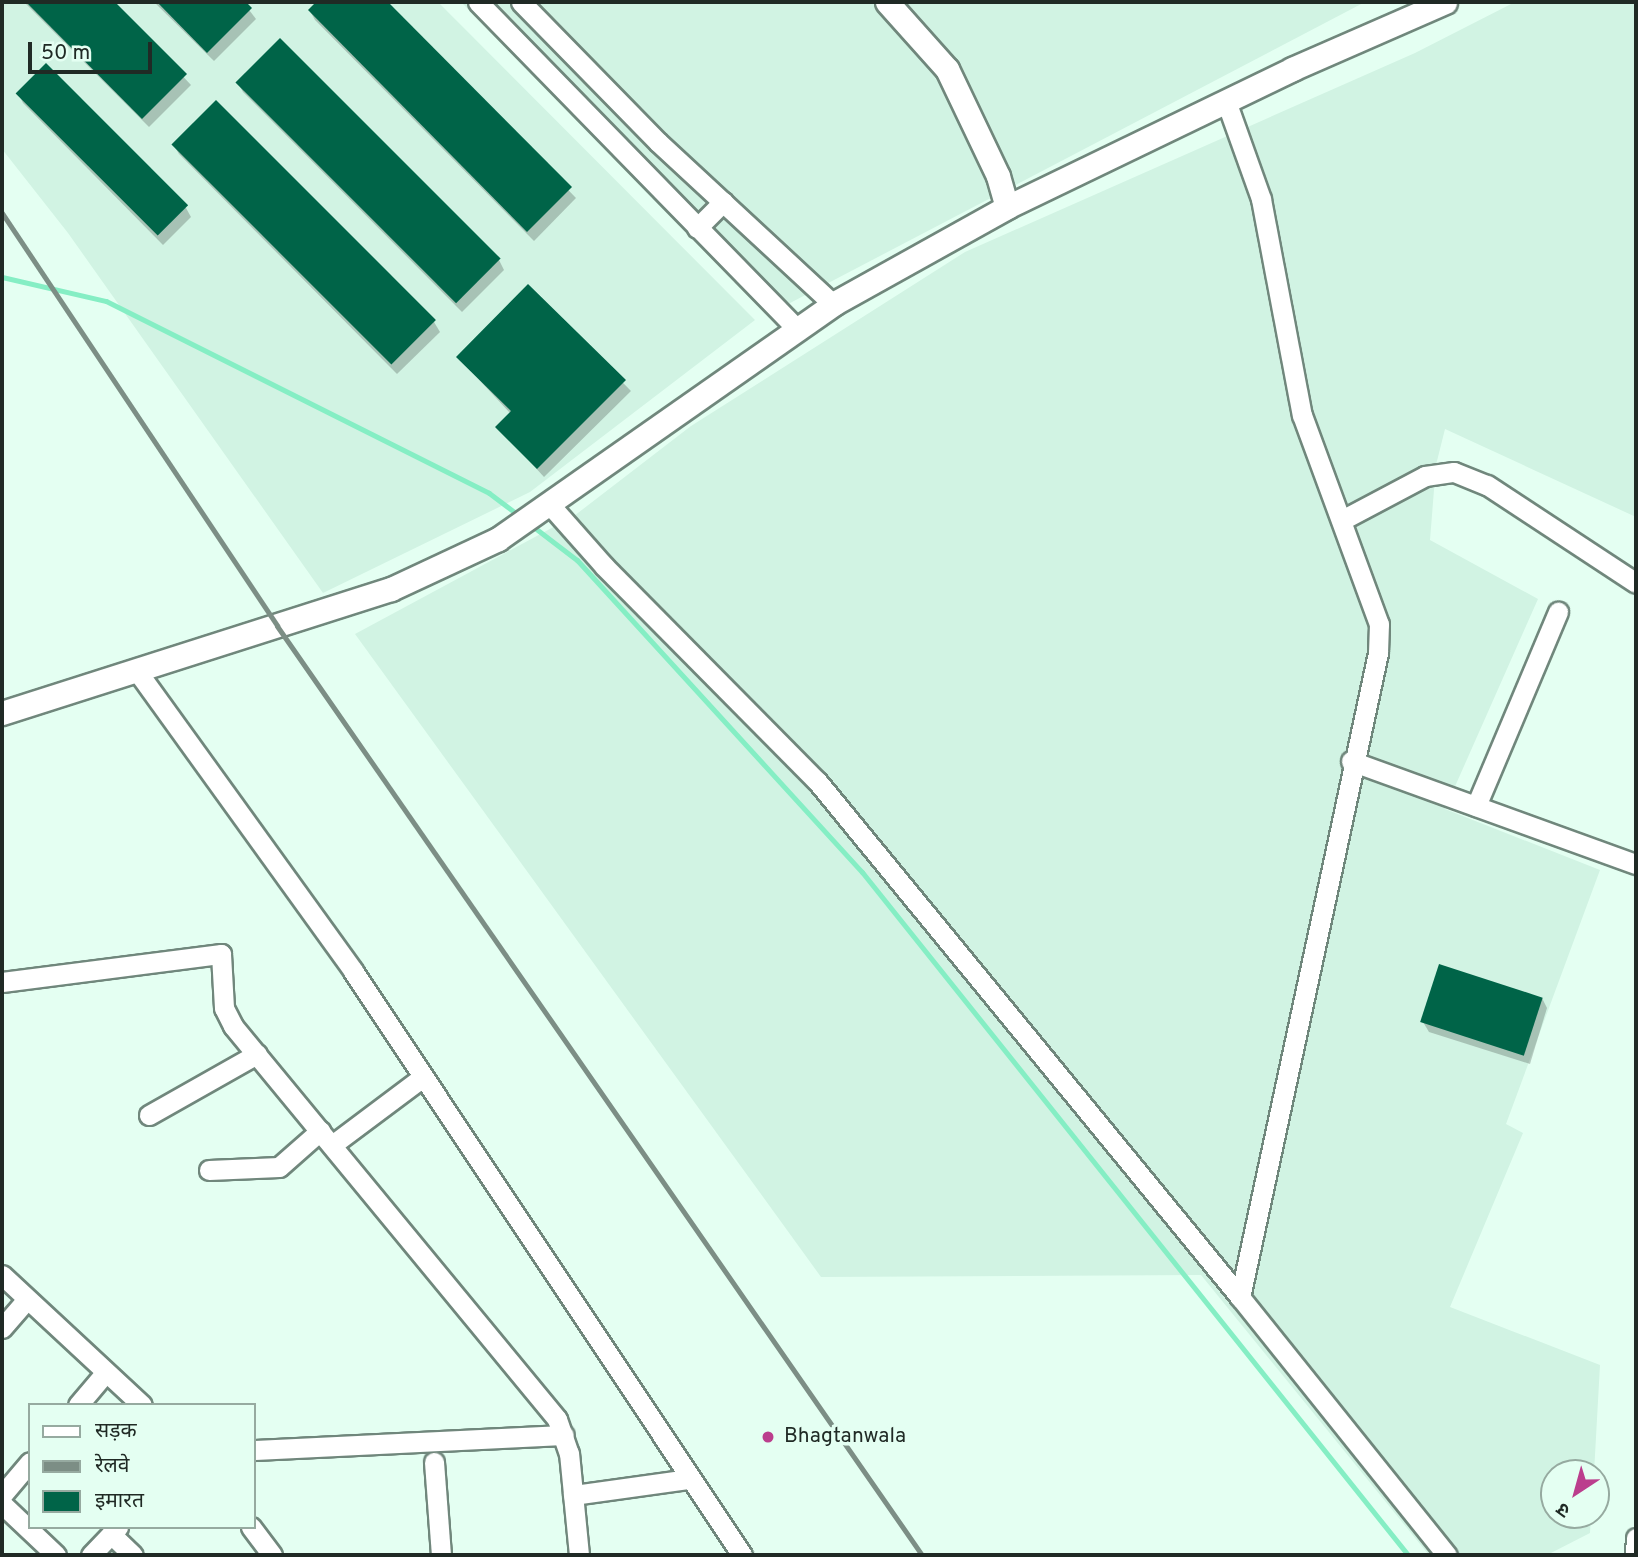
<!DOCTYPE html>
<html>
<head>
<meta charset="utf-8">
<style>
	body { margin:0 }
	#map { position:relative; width:1638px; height:1557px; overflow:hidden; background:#e4fff2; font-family:Overpass,"Noto Sans Devanagari",sans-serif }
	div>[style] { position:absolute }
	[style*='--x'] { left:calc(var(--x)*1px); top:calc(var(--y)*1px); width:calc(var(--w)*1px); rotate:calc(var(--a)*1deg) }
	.built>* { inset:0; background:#d1f3e3 }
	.shadow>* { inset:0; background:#0003 }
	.stream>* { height:5px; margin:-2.5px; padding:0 2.5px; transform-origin:2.5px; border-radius:2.5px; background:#85eec4 }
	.building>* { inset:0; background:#006448; transform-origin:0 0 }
	.roads { filter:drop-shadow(2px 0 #70877c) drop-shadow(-2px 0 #70877c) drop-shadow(0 2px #70877c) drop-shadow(0 -2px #70877c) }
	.minor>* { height:19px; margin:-9.5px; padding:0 9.5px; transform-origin:9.5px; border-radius:9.5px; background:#fff }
	.tertiary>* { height:23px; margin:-11.5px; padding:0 11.5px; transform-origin:11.5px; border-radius:11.5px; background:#fff }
	.rail>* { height:5px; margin:-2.5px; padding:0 2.5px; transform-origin:2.5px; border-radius:2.5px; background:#7c8e85 }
	.dots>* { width:19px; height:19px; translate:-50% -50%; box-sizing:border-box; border:4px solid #e4fff2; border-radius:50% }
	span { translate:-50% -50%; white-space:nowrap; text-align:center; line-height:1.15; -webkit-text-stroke:7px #e4fff2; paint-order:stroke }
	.poi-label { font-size:21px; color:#202a25 }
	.left { translate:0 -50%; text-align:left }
	.frame { position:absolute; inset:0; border:4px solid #202a25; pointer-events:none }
	.legend { position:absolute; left:28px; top:1403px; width:228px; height:126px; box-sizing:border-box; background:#e4fff2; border:2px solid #96aaa0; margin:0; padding:9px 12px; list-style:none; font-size:21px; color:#202a25 }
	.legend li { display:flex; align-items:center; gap:14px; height:35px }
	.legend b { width:35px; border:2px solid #96aaa0 }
	.north { position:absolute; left:1540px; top:1459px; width:70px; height:70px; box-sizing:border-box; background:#e4fff2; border:2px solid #96aaa0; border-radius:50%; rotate:216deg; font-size:19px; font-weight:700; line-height:28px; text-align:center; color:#202a25 }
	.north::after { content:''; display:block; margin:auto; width:24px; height:32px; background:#bb3e8d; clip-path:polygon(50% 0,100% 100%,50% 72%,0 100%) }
	.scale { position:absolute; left:28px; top:42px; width:124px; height:32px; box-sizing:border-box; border:4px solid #202a25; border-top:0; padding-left:9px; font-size:21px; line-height:24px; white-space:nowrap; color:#202a25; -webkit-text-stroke:5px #e4fff2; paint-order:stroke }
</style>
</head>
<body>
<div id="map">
	<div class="built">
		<div style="clip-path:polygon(2px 2px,438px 2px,755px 320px,530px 492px,323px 593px,68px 233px,2px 149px)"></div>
		<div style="clip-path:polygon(461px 2px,1365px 2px,771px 313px)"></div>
		<div style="clip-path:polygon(1515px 2px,1636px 2px,1636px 517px,1445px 429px,1436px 465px,1430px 540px,1538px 599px,1445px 809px,1600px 870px,1506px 1124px,1523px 1133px,1450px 1307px,1600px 1365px,1594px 1473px,1554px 1473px,1554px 1515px,1591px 1515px,1590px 1533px,1547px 1555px,1429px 1555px,1201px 1275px,821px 1277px,355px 634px,574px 516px,691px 426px,965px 252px,1415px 53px)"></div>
	</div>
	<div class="shadow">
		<div style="clip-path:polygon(24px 2px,113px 2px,191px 85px,149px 127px)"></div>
		<div style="clip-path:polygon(154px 2px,243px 2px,256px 19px,214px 61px)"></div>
		<div style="clip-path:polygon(319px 2px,386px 2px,576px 198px,534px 241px,315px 20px,310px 11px)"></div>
		<div style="clip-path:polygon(280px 40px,499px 260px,504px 270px,462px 312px,243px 92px,238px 83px)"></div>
		<div style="clip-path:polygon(46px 65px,186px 208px,191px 217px,163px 245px,23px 103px,18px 93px)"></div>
		<div style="clip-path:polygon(216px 102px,434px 322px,440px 332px,397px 374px,179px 154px,173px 144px)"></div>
		<div style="clip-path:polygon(528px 286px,631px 391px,544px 477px,498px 427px,511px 414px,458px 357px)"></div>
		<div style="clip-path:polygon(1542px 998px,1547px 1008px,1530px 1064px,1429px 1032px,1423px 1022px)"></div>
	</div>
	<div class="stream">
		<div style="--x:2;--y:277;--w:107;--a:13"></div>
		<div style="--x:106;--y:301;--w:428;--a:26.6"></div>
		<div style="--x:489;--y:493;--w:39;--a:37"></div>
		<div style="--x:531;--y:525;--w:58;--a:37.3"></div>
		<div style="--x:577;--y:560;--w:423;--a:47.6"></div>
		<div style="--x:862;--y:872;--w:874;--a:51.36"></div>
	</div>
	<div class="building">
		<div style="clip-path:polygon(26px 2px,115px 2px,187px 74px,142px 119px)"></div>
		<div style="clip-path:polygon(157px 2px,246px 2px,252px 8px,207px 53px)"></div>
		<div style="clip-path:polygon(316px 2px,388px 2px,572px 187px,527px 232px,308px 10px)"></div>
		<div style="left:280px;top:38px;width:312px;height:63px;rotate:45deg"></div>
		<div style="left:46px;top:63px;width:201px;height:43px;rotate:45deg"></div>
		<div style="left:216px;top:100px;width:311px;height:63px;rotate:45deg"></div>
		<div style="clip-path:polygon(528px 284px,626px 380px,537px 469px,495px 427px,511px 411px,456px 357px)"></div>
		<div style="left:1439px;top:964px;width:109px;height:61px;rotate:18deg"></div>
	</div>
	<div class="roads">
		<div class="minor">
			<div style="--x:478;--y:2;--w:455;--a:45.7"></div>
			<div style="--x:521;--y:2;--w:196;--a:45.6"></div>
			<div style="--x:658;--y:142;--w:238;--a:42.8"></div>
			<div style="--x:1226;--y:101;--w:104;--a:70.3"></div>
			<div style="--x:1261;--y:199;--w:220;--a:79.3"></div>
			<div style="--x:1302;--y:415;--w:223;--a:69.8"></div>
			<div style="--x:1379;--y:624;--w:29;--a:92"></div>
			<div style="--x:1378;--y:653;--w:659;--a:102.09"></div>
			<div style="--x:1240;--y:1297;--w:331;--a:51.3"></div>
			<div style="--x:697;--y:228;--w:37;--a:-45"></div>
			<div style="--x:551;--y:506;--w:80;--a:48.5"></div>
			<div style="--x:604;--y:566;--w:303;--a:45.3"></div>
			<div style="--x:817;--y:781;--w:667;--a:50.66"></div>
			<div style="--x:1342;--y:520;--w:94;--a:-27.9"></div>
			<div style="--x:1425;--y:476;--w:29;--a:-8"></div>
			<div style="--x:1454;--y:472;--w:35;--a:22"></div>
			<div style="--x:1487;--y:485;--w:178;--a:33.3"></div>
			<div style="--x:137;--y:671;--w:370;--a:54.2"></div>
			<div style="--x:353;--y:971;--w:702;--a:56.33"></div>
			<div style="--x:1351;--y:761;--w:303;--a:19.9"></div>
			<div style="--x:1476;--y:806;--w:211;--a:-67.1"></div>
			<div style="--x:2;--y:982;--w:221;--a:-7.3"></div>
			<div style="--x:221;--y:954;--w:54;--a:86.8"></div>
			<div style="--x:224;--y:1008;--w:20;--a:63"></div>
			<div style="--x:233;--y:1026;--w:509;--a:50.5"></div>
			<div style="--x:557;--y:1419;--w:36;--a:71"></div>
			<div style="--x:569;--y:1453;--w:102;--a:84.4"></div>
			<div style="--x:149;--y:1115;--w:124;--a:-29.5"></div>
			<div style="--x:332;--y:1145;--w:114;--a:-36.8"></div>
			<div style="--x:209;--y:1170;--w:70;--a:-2.5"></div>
			<div style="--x:279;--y:1167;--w:55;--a:-41.3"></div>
			<div style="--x:2;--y:1275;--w:191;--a:42.9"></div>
			<div style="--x:2;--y:1328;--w:38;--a:-49"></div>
			<div style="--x:78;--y:1405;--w:43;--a:-49.7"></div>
			<div style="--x:254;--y:1450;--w:310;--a:-2.8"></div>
			<div style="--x:434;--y:1462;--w:93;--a:85.7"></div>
			<div style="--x:2;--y:1495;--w:43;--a:-49.7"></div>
			<div style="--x:573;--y:1495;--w:117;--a:-7.9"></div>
			<div style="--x:2;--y:1504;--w:74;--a:43.4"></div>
			<div style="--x:251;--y:1527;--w:35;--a:53"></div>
			<div style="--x:111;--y:1534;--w:30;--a:44"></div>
			<div style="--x:91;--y:1555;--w:39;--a:-46"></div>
			<div style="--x:1635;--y:1555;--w:17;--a:-87"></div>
		</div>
		<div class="tertiary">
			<div style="--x:887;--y:2;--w:90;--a:48.2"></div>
			<div style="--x:947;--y:69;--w:119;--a:64.5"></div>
			<div style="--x:998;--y:176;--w:32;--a:74"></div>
			<div style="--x:2;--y:713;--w:408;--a:-17.7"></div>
			<div style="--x:391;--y:589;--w:118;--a:-25"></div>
			<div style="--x:498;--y:539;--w:409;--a:-35"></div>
			<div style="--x:833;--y:304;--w:199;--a:-29.1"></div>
			<div style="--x:1007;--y:207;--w:317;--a:-25.8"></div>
			<div style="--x:1292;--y:69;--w:167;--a:-23.6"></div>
		</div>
	</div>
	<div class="rail">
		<div style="--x:2;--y:213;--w:496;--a:56.3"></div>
		<div style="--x:277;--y:626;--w:1131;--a:55.23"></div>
	</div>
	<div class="dots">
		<div style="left:768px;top:1437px;background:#bb3e8d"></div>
	</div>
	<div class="poi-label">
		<span class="left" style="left:784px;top:1437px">Bhagtanwala</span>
	</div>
	<div class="frame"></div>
	<ul class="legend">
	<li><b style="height:9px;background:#fff"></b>सड़क</li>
	<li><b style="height:9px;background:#7c8e85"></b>रेलवे</li>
	<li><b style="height:19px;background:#006448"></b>इमारत</li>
	</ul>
	<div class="north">उ</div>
	<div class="scale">50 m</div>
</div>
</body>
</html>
